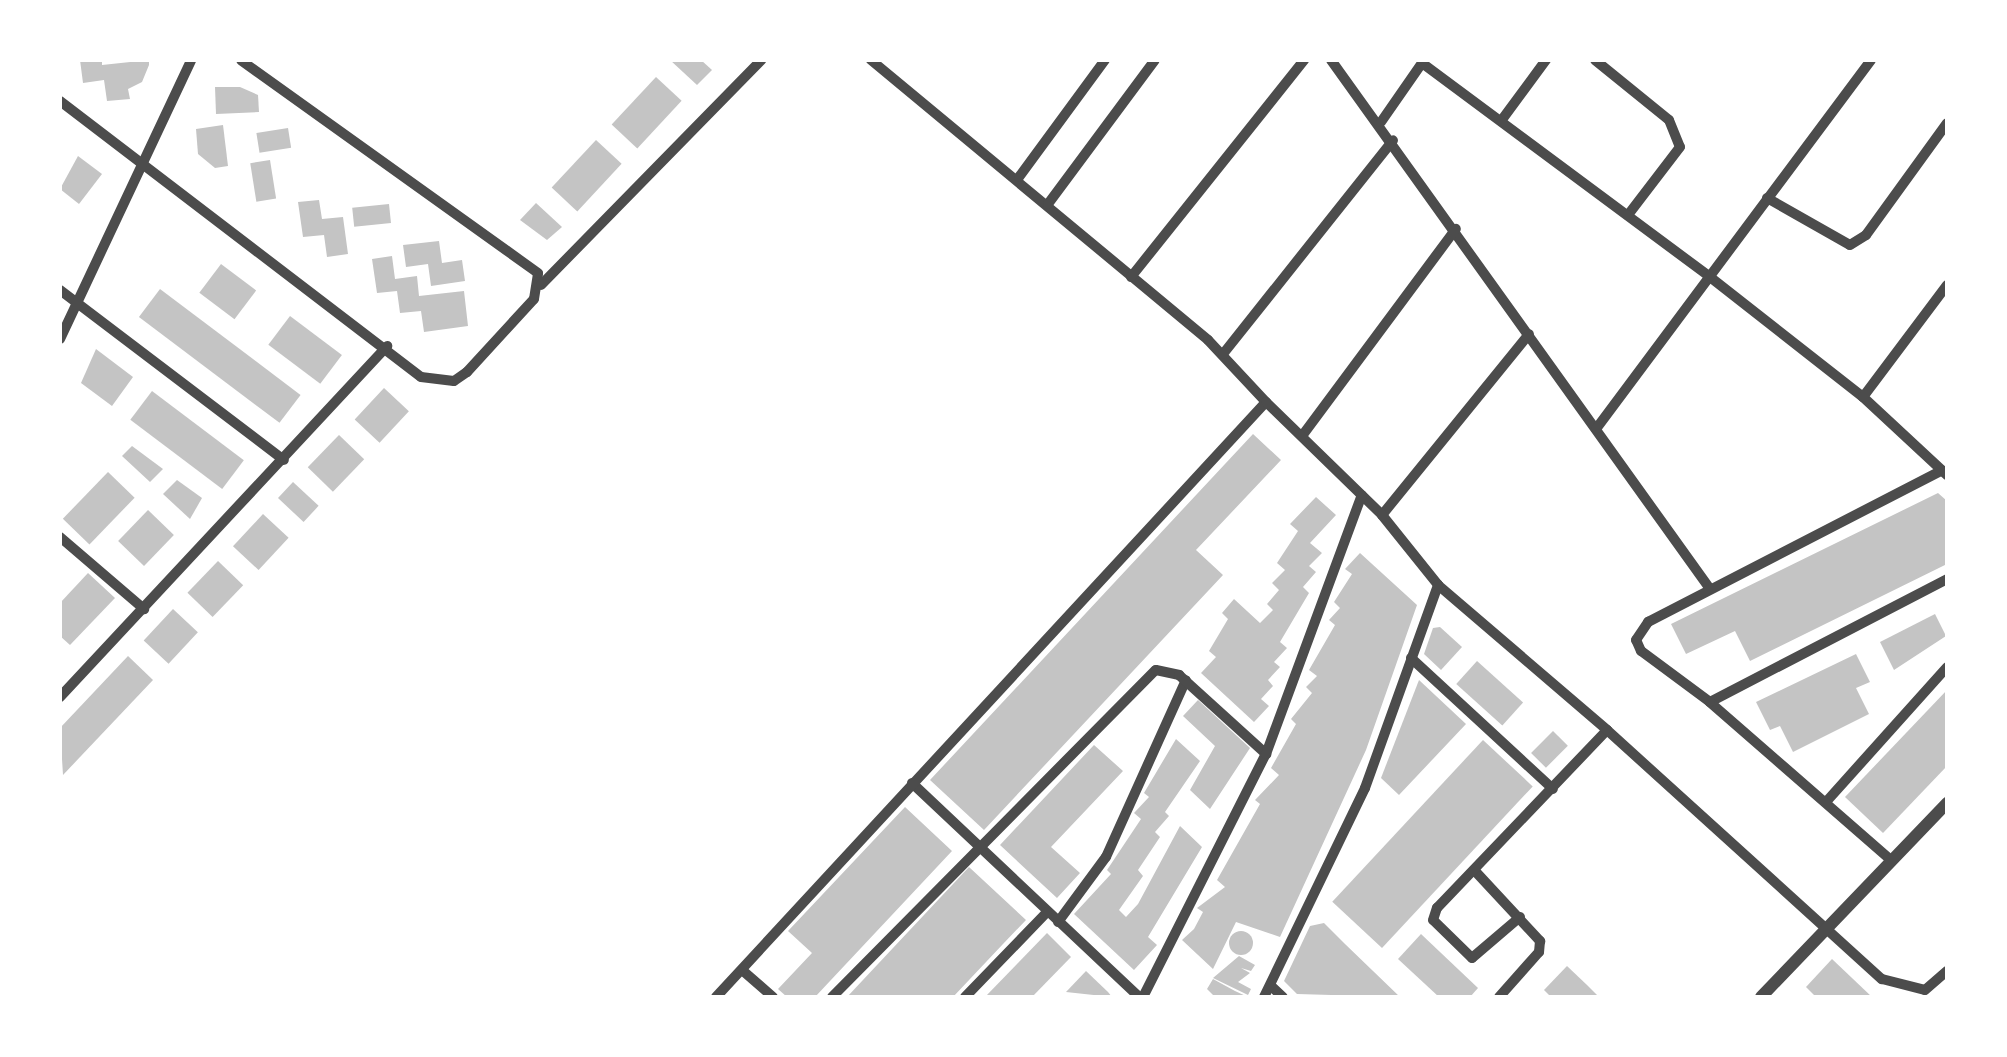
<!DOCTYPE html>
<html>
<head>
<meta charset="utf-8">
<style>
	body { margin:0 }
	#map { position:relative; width:2007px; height:1057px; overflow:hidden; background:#fff; font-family:Commissioner,sans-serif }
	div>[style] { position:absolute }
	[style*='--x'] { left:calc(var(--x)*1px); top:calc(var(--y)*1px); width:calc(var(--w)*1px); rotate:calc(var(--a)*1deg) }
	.building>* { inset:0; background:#c4c4c4; transform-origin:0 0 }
	.round { border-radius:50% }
	.minor>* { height:10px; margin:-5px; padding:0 5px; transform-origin:5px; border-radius:5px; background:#4c4c4c }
	.tertiary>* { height:12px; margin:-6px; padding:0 6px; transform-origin:6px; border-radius:6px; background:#4c4c4c }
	span { translate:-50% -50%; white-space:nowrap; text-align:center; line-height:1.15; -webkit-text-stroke:8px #fff; paint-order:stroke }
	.frame { position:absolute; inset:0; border:62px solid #fff; pointer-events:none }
</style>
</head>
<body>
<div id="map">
	<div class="building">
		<div style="clip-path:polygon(80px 60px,102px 60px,102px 65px,149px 60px,149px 65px,142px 82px,128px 89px,130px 99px,107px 101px,104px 80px,83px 83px)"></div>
		<div style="clip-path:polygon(670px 60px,701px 60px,712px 70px,697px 85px)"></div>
		<div style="left:656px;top:77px;width:35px;height:65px;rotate:43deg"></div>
		<div style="clip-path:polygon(215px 87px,240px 87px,258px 95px,259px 112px,216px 114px)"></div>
		<div style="clip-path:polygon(223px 125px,228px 166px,215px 168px,198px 154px,196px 129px)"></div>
		<div style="left:288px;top:128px;width:20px;height:32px;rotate:81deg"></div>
		<div style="left:596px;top:140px;width:35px;height:65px;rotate:43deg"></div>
		<div style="clip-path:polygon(78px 156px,102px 174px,79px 204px,60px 189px)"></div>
		<div style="left:270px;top:160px;width:39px;height:20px;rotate:81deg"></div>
		<div style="clip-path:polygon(319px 200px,322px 219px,343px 217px,348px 254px,327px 257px,324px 235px,303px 237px,298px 202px)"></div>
		<div style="clip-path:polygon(536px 203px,562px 227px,547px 240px,520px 220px)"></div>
		<div style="left:389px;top:204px;width:19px;height:37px;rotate:84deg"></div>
		<div style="clip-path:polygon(439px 241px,442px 263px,462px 260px,465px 281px,431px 286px,428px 264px,406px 267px,403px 245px)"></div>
		<div style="clip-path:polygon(392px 256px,395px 279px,417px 276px,419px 296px,464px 291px,468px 326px,424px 332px,421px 311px,400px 313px,397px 291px,377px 293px,372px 259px)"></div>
		<div style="left:221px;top:264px;width:44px;height:36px;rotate:37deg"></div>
		<div style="left:160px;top:289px;width:176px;height:35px;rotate:37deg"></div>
		<div style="left:290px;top:316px;width:65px;height:36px;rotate:37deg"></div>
		<div style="clip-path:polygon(96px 349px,133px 377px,112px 406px,81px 383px)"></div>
		<div style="left:384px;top:388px;width:34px;height:43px;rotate:43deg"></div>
		<div style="left:152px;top:391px;width:115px;height:36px;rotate:37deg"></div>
		<div style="clip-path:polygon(1253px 434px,1281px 460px,1196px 550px,1223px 575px,984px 830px,930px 780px)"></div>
		<div style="left:339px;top:435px;width:35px;height:45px;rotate:44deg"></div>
		<div style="clip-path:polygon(132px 446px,163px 469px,150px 482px,122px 456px)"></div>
		<div style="left:108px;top:472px;width:37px;height:65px;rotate:44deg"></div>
		<div style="clip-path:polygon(177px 480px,202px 498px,190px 519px,163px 494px)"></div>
		<div style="left:293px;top:482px;width:35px;height:22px;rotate:43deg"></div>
		<div style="clip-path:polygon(1938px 493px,1947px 501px,1947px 564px,1750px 661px,1735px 631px,1686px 654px,1671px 624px)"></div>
		<div style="clip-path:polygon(1316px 497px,1336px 515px,1310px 543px,1322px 553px,1309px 566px,1316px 572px,1303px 587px,1309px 593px,1280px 642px,1287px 648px,1274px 662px,1280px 667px,1268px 680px,1273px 686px,1261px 699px,1269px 706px,1254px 722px,1201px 673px,1216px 657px,1209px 651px,1228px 619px,1222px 613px,1234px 599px,1260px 623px,1273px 610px,1267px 604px,1279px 590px,1272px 583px,1285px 570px,1277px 563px,1298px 531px,1290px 524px)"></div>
		<div style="left:148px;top:510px;width:36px;height:43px;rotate:44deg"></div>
		<div style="left:263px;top:514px;width:35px;height:44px;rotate:43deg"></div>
		<div style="clip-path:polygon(1360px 553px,1417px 605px,1366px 750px,1280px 937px,1236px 922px,1213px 969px,1182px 940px,1194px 929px,1203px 912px,1197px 908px,1225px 887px,1217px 880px,1260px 804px,1255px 800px,1279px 775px,1271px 768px,1296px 724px,1291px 719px,1312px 693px,1306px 687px,1317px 676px,1309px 670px,1335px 625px,1329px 620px,1340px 608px,1334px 602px,1352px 574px,1345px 569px)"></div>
		<div style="left:218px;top:561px;width:35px;height:44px;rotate:44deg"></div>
		<div style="clip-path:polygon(88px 573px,115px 598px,70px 645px,60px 636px,60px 603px)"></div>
		<div style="left:173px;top:609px;width:34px;height:43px;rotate:43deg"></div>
		<div style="clip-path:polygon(1935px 614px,1946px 636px,1894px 670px,1880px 642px)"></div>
		<div style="clip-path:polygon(1440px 627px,1462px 647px,1441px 670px,1424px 654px,1433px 628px)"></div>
		<div style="clip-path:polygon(1856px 654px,1870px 682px,1856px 688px,1869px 714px,1793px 752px,1780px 726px,1770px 730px,1756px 702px)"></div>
		<div style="clip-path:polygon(128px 656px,153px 680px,63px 775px,60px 728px)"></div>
		<div style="left:1477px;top:661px;width:62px;height:31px;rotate:42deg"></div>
		<div style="clip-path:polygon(1419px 680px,1466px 724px,1399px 795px,1381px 778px)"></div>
		<div style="clip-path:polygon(1947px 690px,1947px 766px,1883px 833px,1845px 797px)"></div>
		<div style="clip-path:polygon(1198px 700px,1250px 748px,1210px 809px,1190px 790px,1215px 746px,1183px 716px)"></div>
		<div style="left:1553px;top:731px;width:21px;height:31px;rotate:45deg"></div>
		<div style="clip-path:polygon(1176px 739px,1200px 761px,1165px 812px,1169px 816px,1155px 832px,1160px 837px,1138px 870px,1143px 876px,1119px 910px,1126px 917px,1138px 904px,1180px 826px,1202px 847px,1148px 937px,1157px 945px,1134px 970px,1074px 914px,1111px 874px,1107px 870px,1141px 819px,1134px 813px,1149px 797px,1144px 793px)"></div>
		<div style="left:1483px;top:740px;width:68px;height:221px;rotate:43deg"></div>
		<div style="clip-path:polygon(1094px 745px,1123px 771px,1051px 847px,1080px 873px,1057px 898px,1000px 845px)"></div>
		<div style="clip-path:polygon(905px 807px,952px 851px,815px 997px,787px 997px,778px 989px,812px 953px,788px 931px)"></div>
		<div style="clip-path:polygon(969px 867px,1026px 920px,1003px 944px,953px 997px,847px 997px)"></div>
		<div style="clip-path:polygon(1324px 923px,1345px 944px,1400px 997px,1297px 994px,1284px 981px,1310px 926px)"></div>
		<div class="round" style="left:1229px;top:931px;width:24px;height:24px"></div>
		<div style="clip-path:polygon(1047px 933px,1071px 957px,1032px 997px,985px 997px)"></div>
		<div style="clip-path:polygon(1421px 934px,1478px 988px,1470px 997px,1439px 997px,1398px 959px)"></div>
		<div style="clip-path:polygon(1239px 956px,1255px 965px,1251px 971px,1241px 968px,1250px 973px,1238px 982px,1251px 989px,1248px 995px,1213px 978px)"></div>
		<div style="clip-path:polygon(1832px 959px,1872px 997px,1816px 997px,1806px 987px)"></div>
		<div style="clip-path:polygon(1567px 966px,1587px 985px,1599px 997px,1551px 997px,1544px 990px)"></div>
		<div style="clip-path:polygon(1086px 971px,1108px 992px,1112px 997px,1066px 992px)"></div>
		<div style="clip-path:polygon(1213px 979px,1235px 991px,1248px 997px,1215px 997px,1207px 989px)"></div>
	</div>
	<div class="minor">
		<div style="--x:871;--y:60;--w:438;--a:39.7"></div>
		<div style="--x:1208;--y:340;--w:85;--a:46.9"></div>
		<div style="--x:1331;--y:60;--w:651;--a:54.38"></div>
		<div style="--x:1595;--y:60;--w:95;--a:39"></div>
		<div style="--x:1669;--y:120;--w:29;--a:68"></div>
		<div style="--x:1680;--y:147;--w:86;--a:127.4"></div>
		<div style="--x:60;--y:101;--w:454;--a:37.4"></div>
		<div style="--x:421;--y:377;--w:33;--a:7"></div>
		<div style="--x:454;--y:381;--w:16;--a:-35"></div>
		<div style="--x:467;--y:372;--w:99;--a:-47.5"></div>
		<div style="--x:534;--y:299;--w:26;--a:-81"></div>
		<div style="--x:538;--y:273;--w:365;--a:-144.4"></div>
		<div style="--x:1501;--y:121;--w:76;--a:-53.6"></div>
		<div style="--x:1381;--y:122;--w:72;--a:-55.2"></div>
		<div style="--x:1422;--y:63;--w:359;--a:36.6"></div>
		<div style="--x:1710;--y:277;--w:194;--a:38.1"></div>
		<div style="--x:1863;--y:397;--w:115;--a:42.9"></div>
		<div style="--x:1019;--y:177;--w:145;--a:-53.7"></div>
		<div style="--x:1767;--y:198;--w:95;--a:29.5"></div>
		<div style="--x:1850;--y:245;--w:19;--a:-32"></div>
		<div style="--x:1866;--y:235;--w:138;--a:-54.1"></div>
		<div style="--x:1048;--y:204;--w:179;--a:-53.4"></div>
		<div style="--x:1131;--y:277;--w:278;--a:-51.4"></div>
		<div style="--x:541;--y:285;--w:315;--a:-45.6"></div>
		<div style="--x:60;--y:290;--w:281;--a:37.2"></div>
		<div style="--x:60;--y:339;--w:308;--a:-64.8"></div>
		<div style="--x:1223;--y:354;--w:273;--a:-51.5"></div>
		<div style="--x:1863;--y:397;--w:140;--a:-53.1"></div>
		<div style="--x:1596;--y:429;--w:460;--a:-53.3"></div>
		<div style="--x:1302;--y:436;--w:258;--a:-53.4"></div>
		<div style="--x:1382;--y:515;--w:233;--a:-50.9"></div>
		<div style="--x:60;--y:537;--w:111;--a:40.6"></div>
		<div style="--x:1411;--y:658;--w:193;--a:42.7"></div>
		<div style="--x:60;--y:697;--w:480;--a:-47"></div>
		<div style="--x:1710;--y:702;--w:267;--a:-27.4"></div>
		<div style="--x:912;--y:783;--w:312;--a:43.3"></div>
		<div style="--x:1826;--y:802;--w:181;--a:-48.1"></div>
		<div style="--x:1892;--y:861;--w:242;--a:-138.9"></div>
		<div style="--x:1710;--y:702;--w:86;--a:-143.5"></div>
		<div style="--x:1641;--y:651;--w:12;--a:-114"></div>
		<div style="--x:1636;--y:640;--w:22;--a:-56"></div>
		<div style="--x:1648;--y:622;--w:331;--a:-27.3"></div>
		<div style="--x:1475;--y:871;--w:96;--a:47.1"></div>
		<div style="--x:1540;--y:941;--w:11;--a:95"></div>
		<div style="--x:1539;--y:952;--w:60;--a:131.6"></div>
		<div style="--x:1520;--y:917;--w:63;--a:139.5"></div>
		<div style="--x:1472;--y:958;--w:54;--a:-135.7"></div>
		<div style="--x:1433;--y:920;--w:13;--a:-72"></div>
		<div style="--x:1437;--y:908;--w:246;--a:-46.3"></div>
		<div style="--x:1607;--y:730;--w:371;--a:42.2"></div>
		<div style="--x:1882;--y:979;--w:44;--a:14.3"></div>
		<div style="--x:1925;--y:990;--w:29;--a:-41"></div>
		<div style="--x:1058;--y:922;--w:81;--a:-53.6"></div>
		<div style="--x:1106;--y:857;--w:194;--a:-65.7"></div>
		<div style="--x:742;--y:970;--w:41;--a:41.1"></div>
		<div style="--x:1271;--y:986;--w:16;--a:43"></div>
		<div style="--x:716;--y:997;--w:810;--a:-47.25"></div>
		<div style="--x:1266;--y:402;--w:162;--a:44.2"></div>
		<div style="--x:1382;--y:515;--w:90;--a:51.3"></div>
		<div style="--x:1438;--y:585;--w:223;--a:40.6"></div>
		<div style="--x:832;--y:997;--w:460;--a:-45.3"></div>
		<div style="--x:1156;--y:670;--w:24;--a:12"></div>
		<div style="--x:1179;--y:675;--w:118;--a:42.2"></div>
		<div style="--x:965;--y:997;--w:118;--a:-46"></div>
		<div style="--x:1143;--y:997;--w:272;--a:-63.2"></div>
		<div style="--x:1266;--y:754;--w:276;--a:-69.7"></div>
		<div style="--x:1264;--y:997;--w:232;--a:-64.2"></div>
		<div style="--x:1365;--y:788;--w:216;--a:-70.2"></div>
	</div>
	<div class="tertiary">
		<div style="--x:1761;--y:997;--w:269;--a:-46.2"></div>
	</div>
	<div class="frame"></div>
</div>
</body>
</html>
